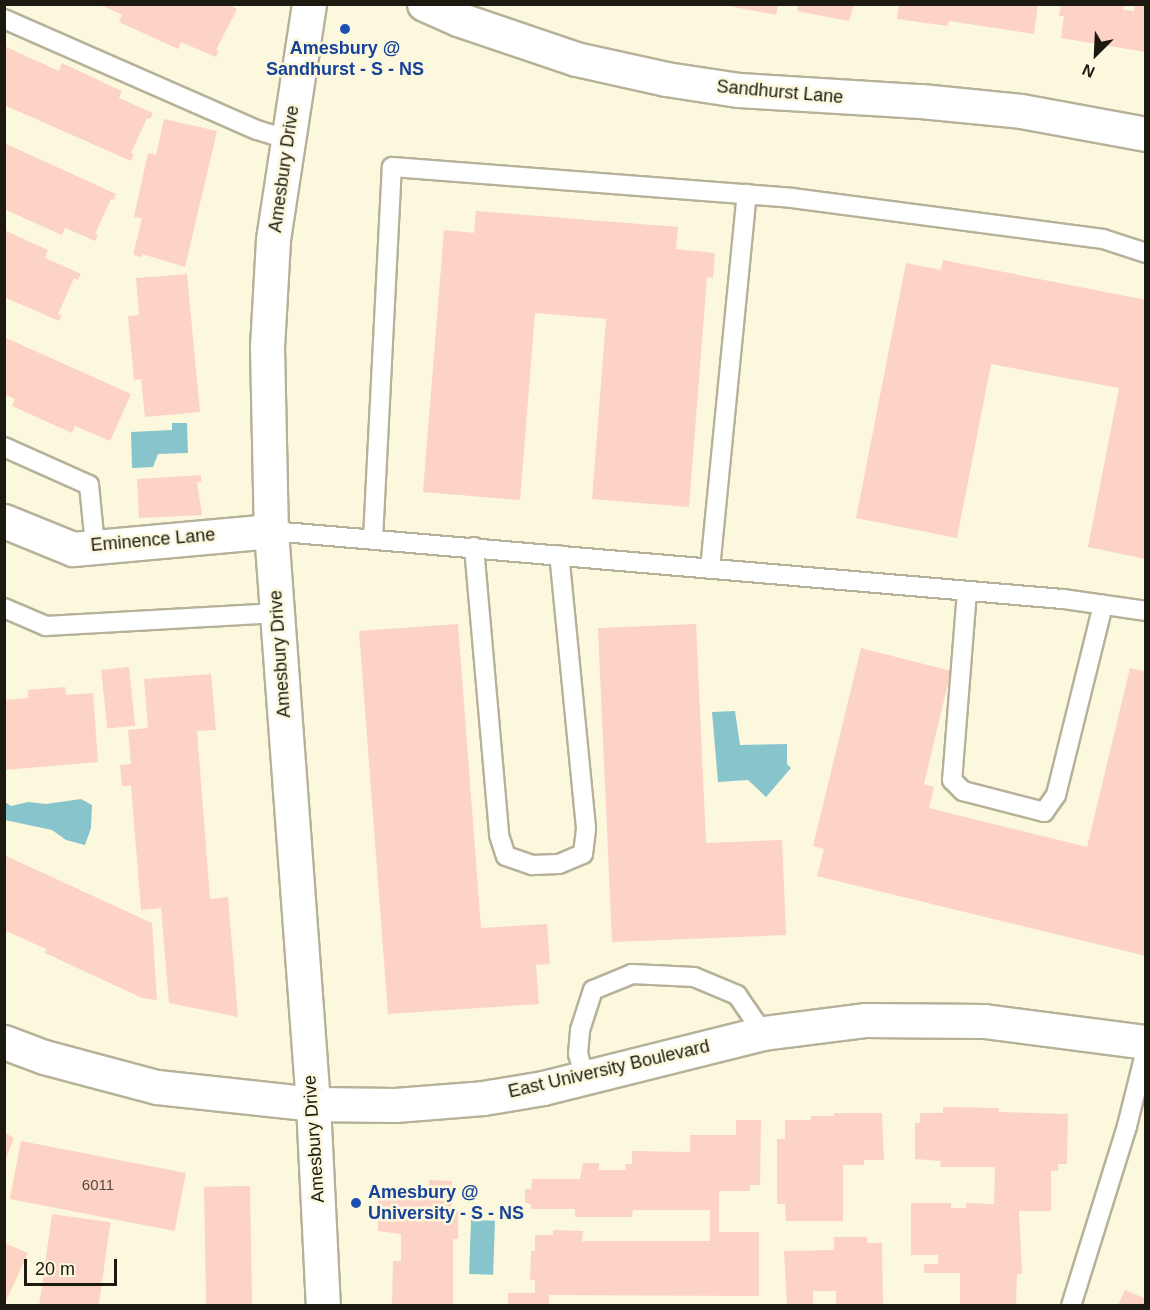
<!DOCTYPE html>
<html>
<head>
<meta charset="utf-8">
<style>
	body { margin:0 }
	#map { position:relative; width:1150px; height:1310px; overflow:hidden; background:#fcf8de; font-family:Arial,sans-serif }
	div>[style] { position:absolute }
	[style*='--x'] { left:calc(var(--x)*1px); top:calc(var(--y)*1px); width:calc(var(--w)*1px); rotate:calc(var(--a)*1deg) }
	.water>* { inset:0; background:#87c4cc; transform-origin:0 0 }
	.building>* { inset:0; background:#fcd3c4; transform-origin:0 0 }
	.roads { filter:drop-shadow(2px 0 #b6b299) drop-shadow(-2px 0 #b6b299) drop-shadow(0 2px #b6b299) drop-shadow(0 -2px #b6b299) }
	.service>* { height:18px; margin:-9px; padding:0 9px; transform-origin:9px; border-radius:9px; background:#fff }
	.minor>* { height:33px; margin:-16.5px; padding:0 16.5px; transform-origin:16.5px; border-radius:16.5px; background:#fff }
	.tertiary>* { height:33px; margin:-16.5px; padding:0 16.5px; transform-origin:16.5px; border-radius:16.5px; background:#fff }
	.dots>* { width:16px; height:16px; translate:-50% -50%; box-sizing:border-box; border:3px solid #fcf8de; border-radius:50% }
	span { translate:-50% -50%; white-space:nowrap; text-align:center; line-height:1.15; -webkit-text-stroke:5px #fcf8de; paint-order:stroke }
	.number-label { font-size:15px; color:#53483d }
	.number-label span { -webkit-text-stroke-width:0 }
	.transit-label { font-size:18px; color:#164399; font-weight:700 }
	.left { translate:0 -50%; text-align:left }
	.street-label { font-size:18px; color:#1b1910 }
	.frame { position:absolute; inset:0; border:6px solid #1b1910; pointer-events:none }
	.north { position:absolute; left:1066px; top:24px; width:60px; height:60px; -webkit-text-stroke:4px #fcf8de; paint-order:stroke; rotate:204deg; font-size:16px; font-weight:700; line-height:24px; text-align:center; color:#1b1910 }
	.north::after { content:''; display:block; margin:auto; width:21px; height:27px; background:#1b1910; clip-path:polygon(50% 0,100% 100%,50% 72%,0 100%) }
	.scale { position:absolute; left:24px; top:1259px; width:93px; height:27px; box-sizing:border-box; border:3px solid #1b1910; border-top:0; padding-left:8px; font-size:18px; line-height:21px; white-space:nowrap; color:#1b1910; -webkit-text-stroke:4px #fcf8de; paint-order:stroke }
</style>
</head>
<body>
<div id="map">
	<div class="water">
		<div style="clip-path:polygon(172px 423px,187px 423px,188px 453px,158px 454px,153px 467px,132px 468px,131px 432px,172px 430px)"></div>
		<div style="clip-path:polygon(735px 711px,740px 745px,787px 744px,787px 764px,791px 768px,766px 797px,748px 780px,718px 782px,712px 712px)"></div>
		<div style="clip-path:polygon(81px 799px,92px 805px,91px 828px,85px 845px,66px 840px,52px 830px,5px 820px,5px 802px,11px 806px,28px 802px,46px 804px)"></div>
		<div style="left:471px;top:1220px;width:24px;height:54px;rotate:2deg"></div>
	</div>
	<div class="building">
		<div style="clip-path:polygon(99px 4px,228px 4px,237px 9px,216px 50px,219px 51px,216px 57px,181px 42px,178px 49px,119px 22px,122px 15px)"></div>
		<div style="clip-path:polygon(718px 4px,778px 4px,776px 15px)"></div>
		<div style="clip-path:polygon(798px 4px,854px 4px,849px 21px,797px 11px)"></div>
		<div style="clip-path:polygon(899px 4px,1038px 4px,1034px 34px,949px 21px,948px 26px,897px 19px)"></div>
		<div style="clip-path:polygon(1061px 4px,1124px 4px,1123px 10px,1134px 11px,1135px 4px,1146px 4px,1146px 52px,1061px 38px,1064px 16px,1059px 16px)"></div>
		<div style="clip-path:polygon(4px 46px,59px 71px,62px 63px,122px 91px,119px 98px,153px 113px,150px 119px,147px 118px,131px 153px,134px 154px,131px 161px,4px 105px)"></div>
		<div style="clip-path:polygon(164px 119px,217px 131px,185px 267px,142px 254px,142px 257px,133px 255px,142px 218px,134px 217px,148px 153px,156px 155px)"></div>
		<div style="clip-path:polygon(4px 143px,116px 194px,114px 200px,111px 199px,95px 234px,98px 235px,95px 241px,65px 228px,62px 235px,4px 209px)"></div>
		<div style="clip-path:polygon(476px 211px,678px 227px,676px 249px,715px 253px,713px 278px,707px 277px,689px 507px,592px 499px,606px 319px,535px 313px,520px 500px,423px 492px,444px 230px,474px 233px)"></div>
		<div style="clip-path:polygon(4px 230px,48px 250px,45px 258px,81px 274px,78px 280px,74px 278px,58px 314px,62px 315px,59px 321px,4px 297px)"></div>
		<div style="clip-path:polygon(943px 260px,1146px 300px,1146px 559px,1088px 547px,1119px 388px,991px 364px,957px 538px,856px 518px,906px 263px,941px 270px)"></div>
		<div style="clip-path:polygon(187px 274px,200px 412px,145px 417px,141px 379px,134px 380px,128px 316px,139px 315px,136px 278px)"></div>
		<div style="clip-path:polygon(4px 337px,131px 394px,110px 441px,75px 426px,72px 433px,12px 406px,15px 399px,4px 394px)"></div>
		<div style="clip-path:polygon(201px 475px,201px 482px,197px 482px,202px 515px,139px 518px,137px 479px)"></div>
		<div style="clip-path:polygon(458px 624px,481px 928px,547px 924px,550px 964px,536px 965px,539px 1004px,388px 1014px,359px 631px)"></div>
		<div style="clip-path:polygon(696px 624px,706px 843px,782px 840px,786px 935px,612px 942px,598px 628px)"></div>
		<div style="clip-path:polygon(861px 648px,951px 671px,924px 784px,934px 787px,929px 808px,1087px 847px,1130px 668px,1146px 672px,1146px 956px,817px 876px,824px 849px,813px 846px)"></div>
		<div style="left:129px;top:667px;width:59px;height:28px;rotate:84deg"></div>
		<div style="clip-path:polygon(211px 674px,216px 730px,197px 731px,210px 899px,228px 897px,238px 1017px,169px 1003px,161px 908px,141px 910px,131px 786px,122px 786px,120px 765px,131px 764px,128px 730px,148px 728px,144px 679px)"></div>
		<div style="clip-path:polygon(65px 687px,66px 695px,93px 693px,98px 762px,4px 770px,4px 700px,28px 698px,28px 690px)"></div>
		<div style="clip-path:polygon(4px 855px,152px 923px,157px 1000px,142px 998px,45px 953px,46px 949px,4px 930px)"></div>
		<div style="clip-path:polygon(943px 1107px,999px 1108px,999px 1112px,1068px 1114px,1067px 1164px,1058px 1164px,1058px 1171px,1051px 1171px,1051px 1211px,1019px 1211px,1022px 1274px,1017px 1274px,1016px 1306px,960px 1306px,960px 1273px,924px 1273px,924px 1264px,938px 1264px,938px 1255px,911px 1255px,911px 1203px,951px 1203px,951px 1208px,966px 1208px,966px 1203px,994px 1204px,995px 1167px,940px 1167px,941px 1161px,915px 1159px,915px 1123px,920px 1123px,920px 1113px,943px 1113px)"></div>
		<div style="clip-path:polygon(834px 1113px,882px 1113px,884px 1160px,864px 1160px,864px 1165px,843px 1165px,843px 1221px,786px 1221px,785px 1204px,777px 1204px,777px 1139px,785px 1139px,785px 1120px,811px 1120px,811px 1116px,834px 1116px)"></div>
		<div style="clip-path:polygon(736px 1120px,761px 1120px,760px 1185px,750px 1185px,750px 1191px,719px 1191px,719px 1232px,759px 1232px,759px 1296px,549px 1295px,549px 1306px,508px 1306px,508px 1293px,535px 1293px,535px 1280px,530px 1280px,531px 1251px,535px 1251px,535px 1235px,553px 1235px,553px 1230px,583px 1231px,582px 1241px,710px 1241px,710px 1210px,633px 1210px,632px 1217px,575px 1217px,575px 1209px,531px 1209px,531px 1204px,525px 1203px,525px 1189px,531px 1189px,532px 1179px,580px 1179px,583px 1163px,599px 1163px,599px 1170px,626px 1170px,625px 1164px,632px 1164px,632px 1151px,690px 1152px,690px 1135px,736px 1135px)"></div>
		<div style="clip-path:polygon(5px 1133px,14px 1138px,5px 1160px)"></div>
		<div style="left:21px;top:1141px;width:168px;height:59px;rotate:11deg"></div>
		<div style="clip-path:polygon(429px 1180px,452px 1181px,451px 1211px,458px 1211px,458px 1239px,453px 1239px,453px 1306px,392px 1306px,393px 1261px,401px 1261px,401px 1234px,378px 1231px,378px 1192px,429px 1192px)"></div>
		<div style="left:250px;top:1186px;width:120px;height:46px;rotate:89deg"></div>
		<div style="left:52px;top:1214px;width:59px;height:93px;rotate:8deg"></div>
		<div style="clip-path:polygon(834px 1237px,867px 1237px,867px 1243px,882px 1243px,883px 1306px,836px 1306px,836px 1291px,813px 1291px,813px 1306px,787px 1306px,784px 1251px,834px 1250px)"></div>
		<div style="clip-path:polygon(4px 1243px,28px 1253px,6px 1301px,4px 1300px)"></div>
		<div style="clip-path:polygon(1125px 1290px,1146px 1299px,1146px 1306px,1118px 1305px)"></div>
	</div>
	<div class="roads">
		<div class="service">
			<div style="--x:4;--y:19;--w:276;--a:23.7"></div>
			<div style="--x:257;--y:130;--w:31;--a:17"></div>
			<div style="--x:4;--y:447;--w:93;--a:24.1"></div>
			<div style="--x:89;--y:485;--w:60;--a:84.3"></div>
			<div style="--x:271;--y:531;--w:795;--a:4.91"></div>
			<div style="--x:1063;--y:599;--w:84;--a:8.2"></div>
			<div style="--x:373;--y:539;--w:372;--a:-87.1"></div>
			<div style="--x:392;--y:167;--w:401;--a:4.4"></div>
			<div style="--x:792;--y:198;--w:314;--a:7.5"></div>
			<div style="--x:1103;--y:239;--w:45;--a:18"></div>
			<div style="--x:474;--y:547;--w:289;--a:85"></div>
			<div style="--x:499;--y:835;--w:22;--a:72"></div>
			<div style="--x:506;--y:856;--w:28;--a:19"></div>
			<div style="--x:532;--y:865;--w:27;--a:-2"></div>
			<div style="--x:559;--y:864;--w:26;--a:-23"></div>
			<div style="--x:583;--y:854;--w:26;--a:-83"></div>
			<div style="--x:586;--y:828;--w:274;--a:-95.6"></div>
			<div style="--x:710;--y:569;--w:377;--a:-84.4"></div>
			<div style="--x:967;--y:591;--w:190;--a:94.5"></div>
			<div style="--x:952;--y:780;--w:16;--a:45"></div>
			<div style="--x:963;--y:791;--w:84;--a:14.5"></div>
			<div style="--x:1044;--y:812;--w:21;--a:-55"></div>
			<div style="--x:1056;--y:795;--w:196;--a:-76.1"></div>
			<div style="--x:4;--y:608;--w:46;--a:23.2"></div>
			<div style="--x:46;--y:626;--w:232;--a:-3.2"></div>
			<div style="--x:585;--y:1078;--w:25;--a:-106"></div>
			<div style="--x:578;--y:1054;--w:24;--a:-85"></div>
			<div style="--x:580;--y:1030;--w:42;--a:-72"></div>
			<div style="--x:593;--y:990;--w:42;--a:-22.3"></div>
			<div style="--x:632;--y:974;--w:62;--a:2.8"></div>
			<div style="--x:694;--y:977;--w:47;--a:22.7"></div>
			<div style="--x:737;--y:995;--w:46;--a:55.6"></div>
			<div style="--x:1071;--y:1306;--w:189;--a:-72.7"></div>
			<div style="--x:1127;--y:1126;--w:78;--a:-76"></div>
		</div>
		<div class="minor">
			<div style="--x:309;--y:4;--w:239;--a:98.7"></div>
			<div style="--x:273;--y:240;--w:106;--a:93.2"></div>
			<div style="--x:267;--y:346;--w:185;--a:88.8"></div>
			<div style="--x:271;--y:531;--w:575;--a:85.81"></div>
			<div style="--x:313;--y:1104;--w:202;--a:87.2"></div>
			<div style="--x:424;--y:4;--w:37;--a:24"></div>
			<div style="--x:458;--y:19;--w:125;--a:18.7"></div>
			<div style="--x:576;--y:59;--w:92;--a:12.5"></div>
			<div style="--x:666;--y:79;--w:74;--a:8.6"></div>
			<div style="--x:739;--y:90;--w:182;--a:3.5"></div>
			<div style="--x:921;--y:101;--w:100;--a:5.7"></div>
			<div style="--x:1021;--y:111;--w:127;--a:10.4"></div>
			<div style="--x:4;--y:521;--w:74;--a:22.1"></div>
			<div style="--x:73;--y:549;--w:199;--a:-5.2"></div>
		</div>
		<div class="tertiary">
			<div style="--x:4;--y:1042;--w:43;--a:20.6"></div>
			<div style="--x:44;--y:1057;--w:117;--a:14.9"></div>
			<div style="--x:157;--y:1087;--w:157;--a:6.2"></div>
			<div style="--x:313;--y:1104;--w:82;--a:0.7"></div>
			<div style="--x:395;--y:1105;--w:88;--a:-4.5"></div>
			<div style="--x:483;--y:1098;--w:61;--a:-9.5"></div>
			<div style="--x:543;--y:1088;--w:227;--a:-14"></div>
			<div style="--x:763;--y:1033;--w:104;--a:-7.2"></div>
			<div style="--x:866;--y:1020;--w:118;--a:0.5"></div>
			<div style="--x:984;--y:1021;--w:163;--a:7.4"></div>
		</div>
	</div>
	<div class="dots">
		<div style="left:345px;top:29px;background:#1a4fb4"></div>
		<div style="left:356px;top:1203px;background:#1a4fb4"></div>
	</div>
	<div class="number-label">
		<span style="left:98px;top:1185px">6011</span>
	</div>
	<div class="transit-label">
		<span style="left:345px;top:59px">Amesbury @<br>Sandhurst - S - NS</span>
		<span class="left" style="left:368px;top:1203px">Amesbury @<br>University - S - NS</span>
	</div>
	<div class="street-label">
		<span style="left:780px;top:92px;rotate:5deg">Sandhurst Lane</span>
		<span style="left:284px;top:169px;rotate:-82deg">Amesbury Drive</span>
		<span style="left:153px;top:540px;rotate:-5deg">Eminence Lane</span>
		<span style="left:280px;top:654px;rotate:-94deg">Amesbury Drive</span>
		<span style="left:609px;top:1069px;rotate:-13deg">East University Boulevard</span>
		<span style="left:314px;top:1139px;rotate:-94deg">Amesbury Drive</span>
	</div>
	<div class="frame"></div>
	<div class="north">N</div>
	<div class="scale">20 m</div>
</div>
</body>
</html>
